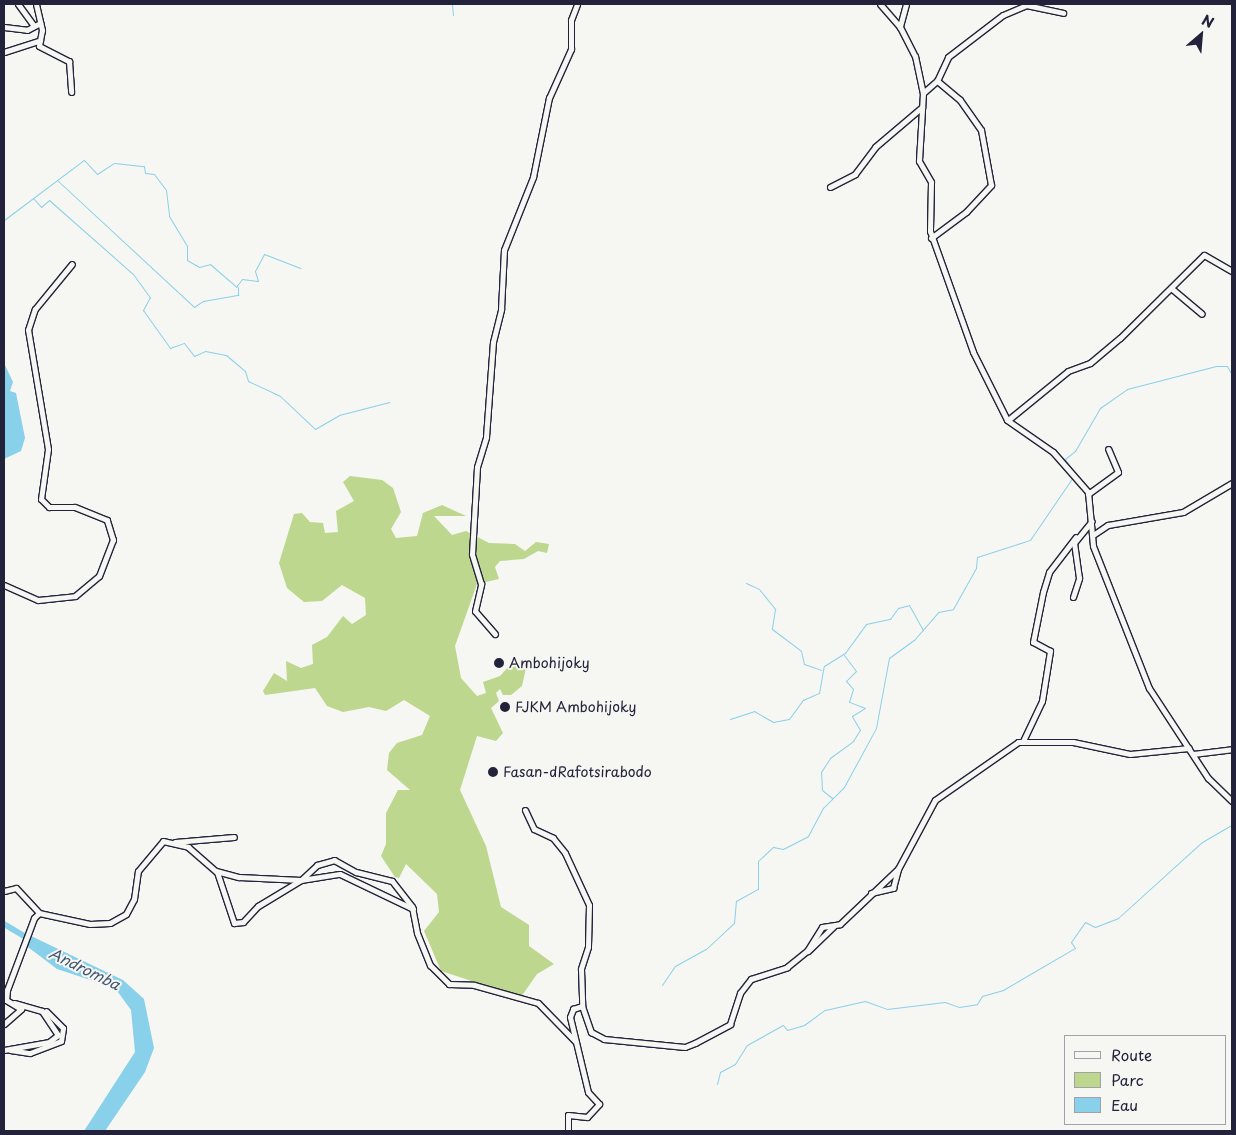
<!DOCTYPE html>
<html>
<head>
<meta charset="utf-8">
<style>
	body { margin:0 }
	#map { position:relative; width:1236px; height:1135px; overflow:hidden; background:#f6f6f2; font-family:"Playpen Sans",sans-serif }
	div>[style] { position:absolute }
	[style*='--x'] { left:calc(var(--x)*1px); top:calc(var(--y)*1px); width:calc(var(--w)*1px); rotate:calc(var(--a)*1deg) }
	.green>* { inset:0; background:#bdd78e }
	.water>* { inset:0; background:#89d0ea }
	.stream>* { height:1px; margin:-0.5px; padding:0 0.5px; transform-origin:0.5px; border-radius:0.5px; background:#89d0ea }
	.river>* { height:6px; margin:-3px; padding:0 3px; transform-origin:3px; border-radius:3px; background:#89d0ea }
	.roads { filter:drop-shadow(1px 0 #22223b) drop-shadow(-1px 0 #22223b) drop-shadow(0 1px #22223b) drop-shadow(0 -1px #22223b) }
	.minor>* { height:5px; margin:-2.5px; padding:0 2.5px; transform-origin:2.5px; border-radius:2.5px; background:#f6f6f2 }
	.dots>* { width:14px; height:14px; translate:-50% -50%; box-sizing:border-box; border:2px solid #f6f6f2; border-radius:50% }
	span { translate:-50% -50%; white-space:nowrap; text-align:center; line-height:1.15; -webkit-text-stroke:4px #f6f6f2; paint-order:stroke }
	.poi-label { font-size:14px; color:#22223b }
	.left { translate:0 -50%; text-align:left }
	.water-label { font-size:15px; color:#415670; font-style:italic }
	.frame { position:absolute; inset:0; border:5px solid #22223b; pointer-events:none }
	.legend { position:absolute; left:1064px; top:1035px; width:162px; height:90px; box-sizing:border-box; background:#f6f6f2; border:1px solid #a1a1a9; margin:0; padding:6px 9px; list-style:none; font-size:15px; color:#22223b }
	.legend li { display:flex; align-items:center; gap:10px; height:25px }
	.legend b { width:25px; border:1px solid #a1a1a9 }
	.north { position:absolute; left:1176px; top:10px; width:50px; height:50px; -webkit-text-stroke:4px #f6f6f2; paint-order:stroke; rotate:27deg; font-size:14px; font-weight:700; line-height:20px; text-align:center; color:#22223b }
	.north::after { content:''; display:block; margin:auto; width:18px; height:22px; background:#22223b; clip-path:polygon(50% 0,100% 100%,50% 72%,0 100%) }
</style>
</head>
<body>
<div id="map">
	<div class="green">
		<div style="clip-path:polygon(350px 476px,382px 480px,393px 488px,401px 512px,391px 529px,396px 538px,417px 536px,423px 513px,442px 505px,466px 516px,434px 516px,452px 535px,466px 531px,489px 543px,515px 544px,525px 551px,536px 542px,549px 544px,547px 553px,538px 551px,524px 559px,500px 561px,495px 567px,499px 579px,477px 584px,455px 646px,461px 678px,477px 696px,486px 693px,483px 682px,500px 676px,511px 664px,520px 662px,526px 668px,522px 686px,511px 695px,503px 695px,500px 689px,496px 693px,499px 701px,491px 708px,503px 733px,496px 741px,477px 736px,460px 790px,486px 846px,501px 907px,529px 925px,529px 946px,554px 964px,537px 974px,521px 997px,441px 971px,424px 931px,439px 912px,437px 894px,406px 864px,399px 878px,395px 877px,381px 856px,386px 844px,386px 813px,398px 790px,410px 790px,387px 770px,389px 753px,397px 743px,422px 735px,430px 716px,404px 700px,386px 711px,369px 707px,343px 712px,327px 706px,315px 688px,265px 695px,263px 691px,274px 673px,287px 681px,286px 661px,301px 668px,313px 664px,312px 645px,327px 637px,343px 616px,352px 624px,366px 615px,365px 598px,342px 585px,322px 601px,304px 602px,287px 588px,279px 563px,294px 514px,302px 513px,310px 522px,323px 523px,325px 533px,338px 532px,336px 511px,354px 501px,343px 482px)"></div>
	</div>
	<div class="water">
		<div style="clip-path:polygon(4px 363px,13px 382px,10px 391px,16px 393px,25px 438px,21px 451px,4px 459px)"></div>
		<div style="clip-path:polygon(29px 935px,123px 980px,144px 999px,154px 1048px,145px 1072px,105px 1131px,84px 1131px,135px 1052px,131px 1010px,115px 988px,57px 969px,24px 944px)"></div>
	</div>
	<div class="stream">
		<div style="--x:452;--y:4;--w:11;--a:85"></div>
		<div style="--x:57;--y:180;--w:187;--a:42.8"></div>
		<div style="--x:194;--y:307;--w:11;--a:-34"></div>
		<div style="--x:203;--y:301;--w:36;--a:-10"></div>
		<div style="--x:238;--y:295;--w:8;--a:-90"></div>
		<div style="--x:33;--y:198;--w:12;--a:48"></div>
		<div style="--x:41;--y:207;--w:11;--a:-41"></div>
		<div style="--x:49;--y:200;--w:112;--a:41.4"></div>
		<div style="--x:133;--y:274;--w:29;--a:54"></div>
		<div style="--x:150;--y:297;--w:15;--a:118"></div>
		<div style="--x:143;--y:310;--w:47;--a:54.6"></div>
		<div style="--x:170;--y:348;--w:15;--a:-20"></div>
		<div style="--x:184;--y:343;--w:16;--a:52"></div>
		<div style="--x:194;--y:356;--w:12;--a:-24"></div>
		<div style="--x:205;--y:351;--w:21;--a:11"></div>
		<div style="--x:226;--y:355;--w:25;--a:40"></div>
		<div style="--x:245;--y:371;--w:10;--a:73"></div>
		<div style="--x:248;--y:381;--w:35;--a:25"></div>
		<div style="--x:280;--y:396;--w:48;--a:43.3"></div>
		<div style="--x:315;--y:429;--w:28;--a:-30"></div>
		<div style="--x:339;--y:415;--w:52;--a:-14.6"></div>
		<div style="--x:4;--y:220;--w:100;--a:-36.9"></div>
		<div style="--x:84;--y:160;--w:19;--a:47"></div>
		<div style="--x:97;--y:174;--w:20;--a:-33"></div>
		<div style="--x:114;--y:163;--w:30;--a:6"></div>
		<div style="--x:144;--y:166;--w:7;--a:82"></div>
		<div style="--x:145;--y:173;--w:9;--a:6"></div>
		<div style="--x:154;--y:174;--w:20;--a:53"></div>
		<div style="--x:166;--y:190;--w:26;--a:83"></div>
		<div style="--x:169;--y:216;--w:35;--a:59"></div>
		<div style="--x:187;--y:246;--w:14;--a:90"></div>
		<div style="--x:187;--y:260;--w:14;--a:30"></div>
		<div style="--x:199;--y:267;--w:11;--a:-15"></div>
		<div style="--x:210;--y:264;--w:35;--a:41"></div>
		<div style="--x:236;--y:287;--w:10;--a:-53"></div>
		<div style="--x:242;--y:279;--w:16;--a:7"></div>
		<div style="--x:258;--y:281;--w:10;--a:-107"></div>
		<div style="--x:255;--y:271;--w:19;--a:-62"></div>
		<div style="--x:264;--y:254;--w:39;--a:21"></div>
		<div style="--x:1076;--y:475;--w:19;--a:-125"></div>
		<div style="--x:1065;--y:459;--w:13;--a:-39"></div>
		<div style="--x:1075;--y:451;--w:50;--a:-59.8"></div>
		<div style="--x:1100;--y:408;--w:33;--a:-35"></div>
		<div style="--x:1127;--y:389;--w:92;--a:-14.5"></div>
		<div style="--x:1216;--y:366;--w:11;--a:0"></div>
		<div style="--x:1227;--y:366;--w:10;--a:61"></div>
		<div style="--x:746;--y:583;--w:14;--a:25"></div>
		<div style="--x:759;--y:589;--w:26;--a:51"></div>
		<div style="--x:775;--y:609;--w:20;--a:99"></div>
		<div style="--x:772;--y:629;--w:36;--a:37"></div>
		<div style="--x:801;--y:651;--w:13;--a:77"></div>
		<div style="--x:804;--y:664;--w:18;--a:19"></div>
		<div style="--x:730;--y:719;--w:25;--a:-18"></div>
		<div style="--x:754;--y:711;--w:22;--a:30"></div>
		<div style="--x:773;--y:722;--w:16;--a:-11"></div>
		<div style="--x:789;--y:719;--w:24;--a:-54"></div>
		<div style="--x:803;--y:700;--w:17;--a:-24"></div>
		<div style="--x:819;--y:693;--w:27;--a:-80"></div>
		<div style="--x:824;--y:666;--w:25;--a:-32"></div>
		<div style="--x:845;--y:653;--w:36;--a:-54"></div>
		<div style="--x:866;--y:624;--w:25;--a:-12"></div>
		<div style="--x:890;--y:619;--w:14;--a:-54"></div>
		<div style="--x:898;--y:608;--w:11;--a:-15"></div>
		<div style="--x:909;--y:605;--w:29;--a:61"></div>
		<div style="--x:832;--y:798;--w:13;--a:-141"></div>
		<div style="--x:822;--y:790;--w:18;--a:-93"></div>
		<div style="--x:821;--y:772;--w:17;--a:-57"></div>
		<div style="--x:830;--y:758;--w:29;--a:-36"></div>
		<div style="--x:853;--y:741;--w:13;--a:-58"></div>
		<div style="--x:860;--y:730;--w:16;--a:-120"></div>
		<div style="--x:852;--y:716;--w:15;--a:-32"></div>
		<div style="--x:865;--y:708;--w:17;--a:-159"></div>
		<div style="--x:849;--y:702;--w:14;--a:-73"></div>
		<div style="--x:853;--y:689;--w:11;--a:-131"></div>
		<div style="--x:846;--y:681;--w:14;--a:-45"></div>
		<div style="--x:856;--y:671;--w:20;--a:-127"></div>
		<div style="--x:662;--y:985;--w:23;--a:-56"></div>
		<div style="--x:675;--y:966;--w:35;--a:-29"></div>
		<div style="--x:706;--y:949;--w:38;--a:-43"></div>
		<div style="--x:734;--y:923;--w:22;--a:-85"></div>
		<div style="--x:736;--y:901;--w:25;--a:-29"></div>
		<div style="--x:758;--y:889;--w:28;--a:-90"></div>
		<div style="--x:758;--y:861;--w:21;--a:-43"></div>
		<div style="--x:773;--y:847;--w:10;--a:11"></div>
		<div style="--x:783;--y:849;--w:28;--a:-27"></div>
		<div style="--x:808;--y:836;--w:32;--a:-62"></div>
		<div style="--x:823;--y:808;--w:30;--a:-45"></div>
		<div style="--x:844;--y:787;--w:67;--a:-61.5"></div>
		<div style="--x:876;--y:728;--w:71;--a:-79.5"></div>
		<div style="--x:889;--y:658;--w:31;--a:-36"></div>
		<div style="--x:914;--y:640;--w:37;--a:-49"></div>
		<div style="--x:938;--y:612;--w:15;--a:-11"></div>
		<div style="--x:953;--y:609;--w:47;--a:-60.7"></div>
		<div style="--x:976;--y:568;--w:11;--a:-85"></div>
		<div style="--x:977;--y:557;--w:56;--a:-17.8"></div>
		<div style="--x:1030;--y:540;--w:76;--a:-55.7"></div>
		<div style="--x:717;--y:1084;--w:12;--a:-76"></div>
		<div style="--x:720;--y:1072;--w:17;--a:-28"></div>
		<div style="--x:735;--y:1064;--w:22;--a:-58"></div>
		<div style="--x:747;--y:1045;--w:41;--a:-29.1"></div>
		<div style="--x:783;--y:1025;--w:6;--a:51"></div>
		<div style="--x:787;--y:1030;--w:18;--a:-16"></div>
		<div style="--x:804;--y:1025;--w:26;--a:-36"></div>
		<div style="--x:825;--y:1010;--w:41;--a:-12.7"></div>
		<div style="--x:865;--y:1001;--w:23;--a:20"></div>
		<div style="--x:887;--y:1009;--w:58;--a:-6.9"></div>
		<div style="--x:945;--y:1002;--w:15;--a:20"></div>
		<div style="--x:959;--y:1007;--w:18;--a:-9"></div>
		<div style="--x:977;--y:1004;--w:9;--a:-58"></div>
		<div style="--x:982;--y:996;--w:22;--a:-16"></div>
		<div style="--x:1003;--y:990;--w:83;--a:-30.3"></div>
		<div style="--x:1075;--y:948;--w:7;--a:-124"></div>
		<div style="--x:1071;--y:942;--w:24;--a:-55"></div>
		<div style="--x:1085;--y:922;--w:11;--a:27"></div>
		<div style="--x:1095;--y:927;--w:25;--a:-21"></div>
		<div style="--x:1118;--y:918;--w:113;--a:-42.1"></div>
		<div style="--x:1202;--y:842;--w:34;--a:-30"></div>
	</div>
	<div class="river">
		<div style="--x:4;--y:924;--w:31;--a:31"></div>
	</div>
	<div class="roads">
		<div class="minor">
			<div style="--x:18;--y:4;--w:27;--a:54"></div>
			<div style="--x:36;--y:4;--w:27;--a:77"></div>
			<div style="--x:42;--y:30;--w:16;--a:101"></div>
			<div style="--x:39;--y:46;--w:34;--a:27"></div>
			<div style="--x:69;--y:61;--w:31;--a:86"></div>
			<div style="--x:880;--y:4;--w:30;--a:49"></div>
			<div style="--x:906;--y:4;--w:24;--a:105"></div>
			<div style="--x:900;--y:27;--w:33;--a:63"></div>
			<div style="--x:915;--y:56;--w:38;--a:78"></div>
			<div style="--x:923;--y:93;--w:68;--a:93.4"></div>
			<div style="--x:919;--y:161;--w:24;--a:60"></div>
			<div style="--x:931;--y:182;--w:49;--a:91.2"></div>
			<div style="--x:930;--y:231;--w:128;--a:70.4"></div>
			<div style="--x:973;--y:352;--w:76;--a:63.4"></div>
			<div style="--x:1007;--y:420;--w:56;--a:34.8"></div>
			<div style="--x:1053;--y:452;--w:53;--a:48.8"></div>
			<div style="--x:1088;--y:492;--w:54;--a:84.7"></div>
			<div style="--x:1093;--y:546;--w:153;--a:68.5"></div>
			<div style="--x:1149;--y:688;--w:108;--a:56.8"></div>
			<div style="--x:1208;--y:778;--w:33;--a:44"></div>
			<div style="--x:4;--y:27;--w:23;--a:7"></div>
			<div style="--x:27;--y:30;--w:15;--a:-28"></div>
			<div style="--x:4;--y:52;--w:38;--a:-18"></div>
			<div style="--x:923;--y:93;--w:18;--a:-41"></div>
			<div style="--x:937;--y:81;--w:26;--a:-65"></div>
			<div style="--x:948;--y:57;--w:69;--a:-37.4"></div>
			<div style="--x:1003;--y:15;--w:25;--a:-23"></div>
			<div style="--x:1026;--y:5;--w:38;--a:12"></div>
			<div style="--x:830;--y:187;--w:28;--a:-27"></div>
			<div style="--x:855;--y:174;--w:34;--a:-53"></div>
			<div style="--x:875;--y:147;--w:62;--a:-40.4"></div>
			<div style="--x:931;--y:238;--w:44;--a:-36.6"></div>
			<div style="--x:966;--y:212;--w:37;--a:-47"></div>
			<div style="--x:991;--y:185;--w:56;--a:-100.3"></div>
			<div style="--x:981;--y:130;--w:37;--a:-125"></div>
			<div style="--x:960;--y:100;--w:30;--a:-140"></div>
			<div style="--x:1171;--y:288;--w:40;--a:40"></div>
			<div style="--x:1008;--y:420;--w:77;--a:-39.2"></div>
			<div style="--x:1068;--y:371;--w:23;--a:-20"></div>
			<div style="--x:1090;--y:363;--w:39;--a:-40"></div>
			<div style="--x:1120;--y:338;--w:118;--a:-44.7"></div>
			<div style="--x:1204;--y:255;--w:32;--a:30"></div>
			<div style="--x:1088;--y:494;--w:37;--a:-36"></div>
			<div style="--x:1118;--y:472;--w:25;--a:-113"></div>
			<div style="--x:1093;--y:535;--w:18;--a:-34"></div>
			<div style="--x:1108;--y:525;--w:76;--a:-9.8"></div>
			<div style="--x:1183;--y:512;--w:57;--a:-30.6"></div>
			<div style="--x:4;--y:585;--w:37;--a:24"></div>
			<div style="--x:38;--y:600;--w:37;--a:-6"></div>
			<div style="--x:75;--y:596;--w:31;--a:-40"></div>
			<div style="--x:99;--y:576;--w:39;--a:-69"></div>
			<div style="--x:113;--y:540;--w:21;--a:-107"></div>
			<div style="--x:107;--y:520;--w:35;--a:-158"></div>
			<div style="--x:74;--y:507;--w:25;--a:180"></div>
			<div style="--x:49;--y:507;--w:11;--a:-135"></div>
			<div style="--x:41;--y:499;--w:50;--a:-82"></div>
			<div style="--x:48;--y:449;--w:121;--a:-99.5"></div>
			<div style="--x:28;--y:330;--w:22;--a:-72"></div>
			<div style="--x:35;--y:309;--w:58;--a:-50.6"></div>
			<div style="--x:1073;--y:597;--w:20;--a:-72"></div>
			<div style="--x:1079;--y:578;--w:35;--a:-98"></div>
			<div style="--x:1074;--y:543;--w:28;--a:-51"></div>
			<div style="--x:495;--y:634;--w:30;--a:-131"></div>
			<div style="--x:475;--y:611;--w:28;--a:-77"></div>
			<div style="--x:481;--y:584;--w:31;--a:-107"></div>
			<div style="--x:472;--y:554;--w:87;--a:-86.7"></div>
			<div style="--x:477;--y:467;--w:31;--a:-73"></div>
			<div style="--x:486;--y:437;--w:95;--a:-85.8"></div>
			<div style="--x:493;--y:342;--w:34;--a:-76"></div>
			<div style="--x:501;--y:309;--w:59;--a:-87.1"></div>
			<div style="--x:504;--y:250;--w:79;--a:-68.3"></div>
			<div style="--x:533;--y:177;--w:81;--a:-78.6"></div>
			<div style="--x:549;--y:98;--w:54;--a:-65.8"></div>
			<div style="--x:571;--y:49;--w:29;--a:-90"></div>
			<div style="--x:571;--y:20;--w:17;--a:-69"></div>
			<div style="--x:1023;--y:741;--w:44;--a:-64.6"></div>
			<div style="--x:1042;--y:701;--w:51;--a:-80.9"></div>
			<div style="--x:1050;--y:651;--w:19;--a:-152"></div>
			<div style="--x:1033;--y:642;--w:51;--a:-78.7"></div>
			<div style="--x:1043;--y:592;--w:21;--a:-73"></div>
			<div style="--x:1049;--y:572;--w:44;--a:-52.4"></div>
			<div style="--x:1193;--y:754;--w:39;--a:-7"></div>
			<div style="--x:525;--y:810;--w:21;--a:65"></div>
			<div style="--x:534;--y:829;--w:21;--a:25"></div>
			<div style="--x:553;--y:838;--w:19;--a:51"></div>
			<div style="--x:565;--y:853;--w:57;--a:65.2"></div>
			<div style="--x:589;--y:905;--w:42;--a:91.4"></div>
			<div style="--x:588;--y:947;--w:23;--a:108"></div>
			<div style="--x:581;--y:969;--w:37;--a:88"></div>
			<div style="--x:175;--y:842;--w:59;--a:-4.8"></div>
			<div style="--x:217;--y:872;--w:54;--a:71.6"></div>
			<div style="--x:234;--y:923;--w:9;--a:-6"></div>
			<div style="--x:243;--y:922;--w:22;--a:-47"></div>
			<div style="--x:258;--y:906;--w:50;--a:-31.2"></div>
			<div style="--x:301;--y:880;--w:39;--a:-9"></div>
			<div style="--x:340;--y:874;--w:81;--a:25.6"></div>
			<div style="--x:4;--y:891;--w:12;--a:-14"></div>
			<div style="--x:16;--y:888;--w:34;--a:47"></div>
			<div style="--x:871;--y:893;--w:23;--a:-13"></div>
			<div style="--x:893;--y:888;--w:20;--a:-75"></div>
			<div style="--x:808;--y:951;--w:36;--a:-44"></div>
			<div style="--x:4;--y:1024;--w:23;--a:-41"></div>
			<div style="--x:21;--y:1009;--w:17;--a:-149"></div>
			<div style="--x:6;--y:1000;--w:10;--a:-84"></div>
			<div style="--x:7;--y:990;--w:77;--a:-69.4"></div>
			<div style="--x:34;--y:918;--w:7;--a:-45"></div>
			<div style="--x:39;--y:913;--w:52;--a:12.2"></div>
			<div style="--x:90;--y:924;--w:20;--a:-3"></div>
			<div style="--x:110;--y:923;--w:18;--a:-29"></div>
			<div style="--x:126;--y:914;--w:17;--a:-62"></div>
			<div style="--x:134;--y:899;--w:28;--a:-82"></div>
			<div style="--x:138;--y:871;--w:39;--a:-50"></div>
			<div style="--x:163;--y:841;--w:26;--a:13"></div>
			<div style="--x:188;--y:847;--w:37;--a:41"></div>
			<div style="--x:216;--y:871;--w:24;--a:15"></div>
			<div style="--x:239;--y:877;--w:62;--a:2.8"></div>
			<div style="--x:301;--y:880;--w:22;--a:-43"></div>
			<div style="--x:317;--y:865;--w:18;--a:-16"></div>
			<div style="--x:334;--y:860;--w:25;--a:29"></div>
			<div style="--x:356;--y:872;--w:37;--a:14"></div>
			<div style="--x:392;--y:881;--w:33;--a:52"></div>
			<div style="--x:412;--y:907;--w:26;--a:79"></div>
			<div style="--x:417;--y:933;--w:35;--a:68"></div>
			<div style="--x:430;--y:965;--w:27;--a:45"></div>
			<div style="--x:449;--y:984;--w:25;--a:2"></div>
			<div style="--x:474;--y:985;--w:66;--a:15.7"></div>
			<div style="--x:538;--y:1003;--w:54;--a:45.7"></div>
			<div style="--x:4;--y:1050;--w:46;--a:-10.1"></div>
			<div style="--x:49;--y:1042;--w:11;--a:-38"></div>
			<div style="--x:58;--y:1035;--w:29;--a:-124"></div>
			<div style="--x:42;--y:1011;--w:29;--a:-164"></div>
			<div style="--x:10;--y:1050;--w:20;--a:9"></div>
			<div style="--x:30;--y:1053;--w:33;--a:-21"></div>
			<div style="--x:61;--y:1041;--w:13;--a:-81"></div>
			<div style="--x:63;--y:1028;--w:24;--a:-135"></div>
			<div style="--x:568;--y:1131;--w:16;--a:-90"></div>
			<div style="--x:568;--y:1115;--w:19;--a:6"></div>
			<div style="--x:587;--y:1117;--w:18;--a:-47"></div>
			<div style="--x:599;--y:1104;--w:16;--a:-133"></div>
			<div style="--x:588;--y:1092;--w:77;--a:-103.5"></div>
			<div style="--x:570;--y:1017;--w:9;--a:-69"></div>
			<div style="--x:573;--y:1009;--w:9;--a:-18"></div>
			<div style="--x:582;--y:1006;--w:28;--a:71"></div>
			<div style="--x:591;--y:1032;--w:15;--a:28"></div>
			<div style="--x:604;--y:1039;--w:81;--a:5.6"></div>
			<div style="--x:685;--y:1047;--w:11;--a:-22"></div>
			<div style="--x:695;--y:1043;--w:40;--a:-28"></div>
			<div style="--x:730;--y:1024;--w:33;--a:-72"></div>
			<div style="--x:740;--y:993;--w:18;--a:-52"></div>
			<div style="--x:751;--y:979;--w:38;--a:-18"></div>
			<div style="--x:787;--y:967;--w:26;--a:-39"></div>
			<div style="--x:807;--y:951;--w:28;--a:-58"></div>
			<div style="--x:822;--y:927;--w:18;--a:-9"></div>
			<div style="--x:840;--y:924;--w:80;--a:-43.5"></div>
			<div style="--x:898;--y:869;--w:78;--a:-61.8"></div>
			<div style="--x:935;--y:800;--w:101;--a:-34.9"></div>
			<div style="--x:1018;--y:742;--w:55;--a:0"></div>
			<div style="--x:1073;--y:742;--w:58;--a:11.9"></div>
			<div style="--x:1130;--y:754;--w:59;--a:-5.8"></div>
		</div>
	</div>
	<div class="dots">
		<div style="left:499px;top:663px;background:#22223b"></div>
		<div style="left:505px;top:707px;background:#22223b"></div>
		<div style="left:493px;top:772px;background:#22223b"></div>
	</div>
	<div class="poi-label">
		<span class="left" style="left:509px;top:663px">Ambohijoky</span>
		<span class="left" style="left:515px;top:707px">FJKM Ambohijoky</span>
		<span class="left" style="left:503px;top:772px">Fasan-dRafotsirabodo</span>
	</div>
	<div class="water-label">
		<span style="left:85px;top:968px;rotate:26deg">Andromba</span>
	</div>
	<div class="frame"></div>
	<ul class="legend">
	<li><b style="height:6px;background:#f6f6f2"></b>Route</li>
	<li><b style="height:14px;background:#bdd78e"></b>Parc</li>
	<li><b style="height:14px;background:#89d0ea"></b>Eau</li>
	</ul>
	<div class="north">N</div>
</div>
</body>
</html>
